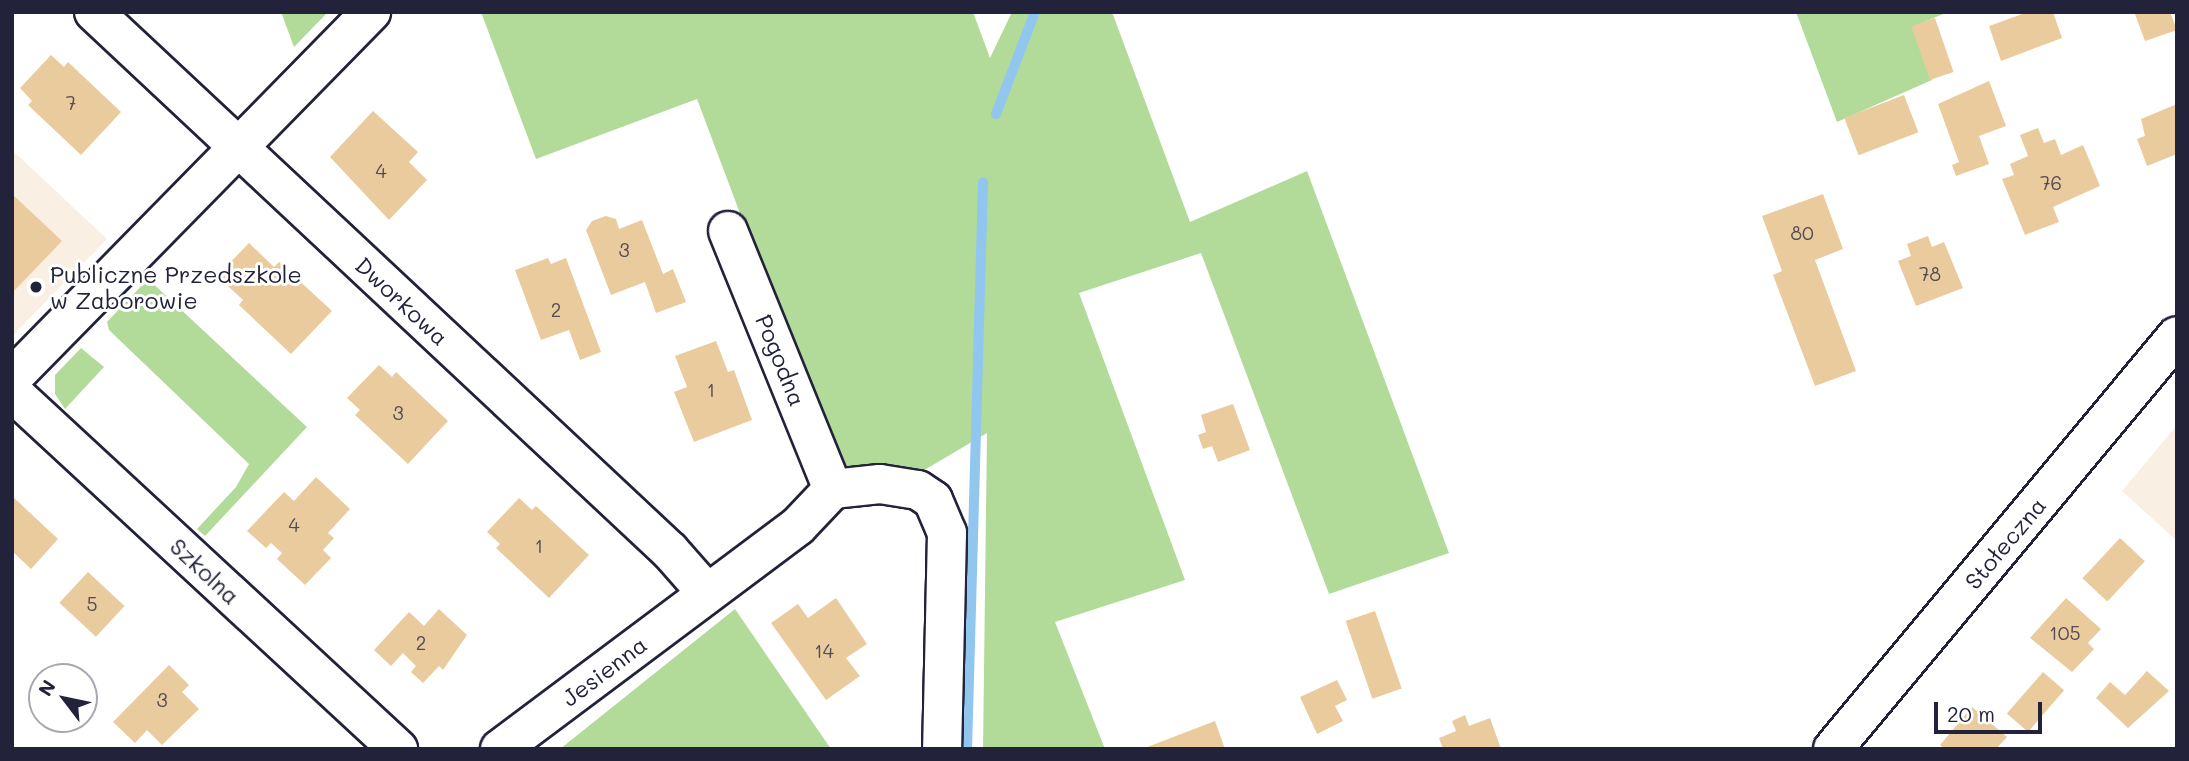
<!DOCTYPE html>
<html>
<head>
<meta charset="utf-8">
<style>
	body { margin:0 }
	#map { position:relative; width:2189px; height:761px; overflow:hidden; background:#fff; font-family:Mali,sans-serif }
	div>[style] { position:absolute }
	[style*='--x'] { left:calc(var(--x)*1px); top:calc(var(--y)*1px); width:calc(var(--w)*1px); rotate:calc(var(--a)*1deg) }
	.built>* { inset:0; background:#f9efe2 }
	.green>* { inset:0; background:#b2db99 }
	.stream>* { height:10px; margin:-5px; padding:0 5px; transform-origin:5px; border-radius:5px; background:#91c6ef }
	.building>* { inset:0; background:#eacb9d; transform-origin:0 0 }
	.roads { filter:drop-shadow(2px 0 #22223b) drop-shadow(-2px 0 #22223b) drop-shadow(0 2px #22223b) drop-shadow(0 -2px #22223b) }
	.minor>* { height:38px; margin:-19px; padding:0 19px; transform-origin:19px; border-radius:19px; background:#fff }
	.major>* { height:38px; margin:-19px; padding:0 19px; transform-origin:19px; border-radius:19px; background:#fff }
	.dots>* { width:19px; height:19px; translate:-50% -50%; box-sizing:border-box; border:4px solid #fff; border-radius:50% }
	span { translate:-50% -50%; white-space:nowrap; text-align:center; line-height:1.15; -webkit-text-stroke:6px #fff; paint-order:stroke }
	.number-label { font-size:19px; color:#544c54 }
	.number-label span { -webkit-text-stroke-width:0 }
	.poi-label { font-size:23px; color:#22223b }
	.left { translate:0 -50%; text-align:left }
	.street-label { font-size:23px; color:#22223b }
	.frame { position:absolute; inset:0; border:14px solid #22223b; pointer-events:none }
	.north { position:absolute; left:28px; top:663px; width:70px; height:70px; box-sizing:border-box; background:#fff; border:2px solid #a7a7b1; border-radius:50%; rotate:302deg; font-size:19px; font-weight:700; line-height:28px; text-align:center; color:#22223b }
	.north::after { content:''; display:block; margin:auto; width:24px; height:32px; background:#22223b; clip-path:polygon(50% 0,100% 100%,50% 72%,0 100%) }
	.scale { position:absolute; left:1934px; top:702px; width:108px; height:32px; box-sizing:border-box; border:4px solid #22223b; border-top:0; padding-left:9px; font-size:21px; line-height:24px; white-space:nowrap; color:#22223b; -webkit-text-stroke:5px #fff; paint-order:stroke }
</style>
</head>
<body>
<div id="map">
	<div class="built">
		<div style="clip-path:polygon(12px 150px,107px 239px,12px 336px)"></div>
		<div style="clip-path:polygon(2177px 425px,2177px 541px,2122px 491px)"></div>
	</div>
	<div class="green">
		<div style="clip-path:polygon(281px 12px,328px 12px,294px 47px)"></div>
		<div style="clip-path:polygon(481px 12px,973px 12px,990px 58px,1012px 12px,1112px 12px,1190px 222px,1307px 171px,1449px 553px,1329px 594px,1201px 253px,1079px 293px,1185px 580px,1055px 622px,1105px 749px,983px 749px,987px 433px,916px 475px,838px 474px,697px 99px,536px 159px)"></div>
		<div style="clip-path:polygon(1796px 12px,1948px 12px,1912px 27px,1932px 80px,1837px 122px)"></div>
		<div style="clip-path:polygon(148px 279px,307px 427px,205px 536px,197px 529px,236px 487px,249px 464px,109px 330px,107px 322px)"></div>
		<div style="clip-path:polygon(81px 348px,104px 367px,65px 409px,55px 394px,55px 375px)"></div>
		<div style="clip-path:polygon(735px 609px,831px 749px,560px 749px)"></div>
	</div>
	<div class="stream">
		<div style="--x:996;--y:114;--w:109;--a:-69.1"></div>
		<div style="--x:967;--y:749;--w:567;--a:-88.38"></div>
	</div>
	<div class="building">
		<div style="clip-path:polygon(2028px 12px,2053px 12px,2062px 38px,2001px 61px,1989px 26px)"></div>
		<div style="clip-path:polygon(2170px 12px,2177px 30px,2145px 41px,2135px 14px)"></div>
		<div style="left:1935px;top:18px;width:57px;height:25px;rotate:71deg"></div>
		<div style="clip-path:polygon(51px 55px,64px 67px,68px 62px,121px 112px,81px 155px,28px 105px,32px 101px,20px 88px)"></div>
		<div style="clip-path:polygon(1989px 81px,2006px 126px,1979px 136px,1989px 164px,1956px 176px,1952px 165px,1959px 162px,1938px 104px)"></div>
		<div style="left:1904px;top:95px;width:40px;height:64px;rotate:69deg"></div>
		<div style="clip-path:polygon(2177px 104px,2177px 154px,2147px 166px,2137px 139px,2145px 136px,2141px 119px)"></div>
		<div style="clip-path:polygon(373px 111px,418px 152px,409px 162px,427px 180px,389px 220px,330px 157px)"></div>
		<div style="clip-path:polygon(2038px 128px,2044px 143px,2055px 139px,2061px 155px,2083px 145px,2100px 186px,2053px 207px,2059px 222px,2025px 235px,2002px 179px,2014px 175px,2010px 164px,2028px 156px,2020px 135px)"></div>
		<div style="clip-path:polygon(12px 194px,62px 241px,14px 291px,12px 289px)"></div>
		<div style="clip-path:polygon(1823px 194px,1843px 249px,1815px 260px,1856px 371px,1815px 386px,1773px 275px,1782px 271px,1762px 216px)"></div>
		<div style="clip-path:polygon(606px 216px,616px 219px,619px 229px,642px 220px,663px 274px,673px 269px,686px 302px,656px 313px,645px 282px,611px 295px,586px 230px,592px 221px)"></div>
		<div style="clip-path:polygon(1928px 236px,1932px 247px,1944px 242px,1963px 288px,1916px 306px,1898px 261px,1911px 256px,1907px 244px)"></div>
		<div style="clip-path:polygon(249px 243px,274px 267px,279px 262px,332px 311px,291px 354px,239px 305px,243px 300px,217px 276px)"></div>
		<div style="clip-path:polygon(548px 258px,551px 264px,566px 258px,601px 352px,580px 360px,569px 330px,541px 340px,515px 270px)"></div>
		<div style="clip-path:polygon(716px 341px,728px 372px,734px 370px,752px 420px,694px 442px,674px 392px,687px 387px,675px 356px)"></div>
		<div style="clip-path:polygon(379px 365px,392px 377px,396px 372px,448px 421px,408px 464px,355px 415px,360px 410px,347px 398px)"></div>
		<div style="clip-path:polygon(1233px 404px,1250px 450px,1218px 462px,1212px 446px,1203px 449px,1198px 435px,1206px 432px,1201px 415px)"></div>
		<div style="clip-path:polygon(316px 477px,350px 509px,328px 533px,334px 538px,323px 550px,331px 558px,305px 585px,277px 559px,282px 553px,271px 543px,266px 548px,247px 531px,284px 492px,294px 501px)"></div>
		<div style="clip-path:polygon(12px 496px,58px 539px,31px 569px,12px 551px)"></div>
		<div style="clip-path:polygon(519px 498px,532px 510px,536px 506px,589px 555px,549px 598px,496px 548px,500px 544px,487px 532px)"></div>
		<div style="left:2120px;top:538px;width:34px;height:55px;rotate:43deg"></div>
		<div style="left:88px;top:572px;width:50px;height:42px;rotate:43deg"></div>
		<div style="clip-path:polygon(836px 598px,867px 644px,846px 658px,860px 676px,826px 700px,771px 623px,798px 604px,808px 618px)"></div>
		<div style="clip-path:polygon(2066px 598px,2101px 629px,2088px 643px,2094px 649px,2072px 672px,2030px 638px)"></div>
		<div style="clip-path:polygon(439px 609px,467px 635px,443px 670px,439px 666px,423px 683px,411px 672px,416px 666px,403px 653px,391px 666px,374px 650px,409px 612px,424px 626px)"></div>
		<div style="left:1375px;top:611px;width:82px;height:31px;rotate:71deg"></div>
		<div style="clip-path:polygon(169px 665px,189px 685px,182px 692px,199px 709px,162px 745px,147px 730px,135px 743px,113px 722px)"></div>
		<div style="clip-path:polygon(2147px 671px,2169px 691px,2128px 728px,2096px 698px,2110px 682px,2125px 695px)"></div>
		<div style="left:2043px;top:672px;width:28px;height:55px;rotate:41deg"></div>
		<div style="clip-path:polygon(1337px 680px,1347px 700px,1335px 706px,1343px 721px,1317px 734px,1300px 697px)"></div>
		<div style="clip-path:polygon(1972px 707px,2007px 737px,1996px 749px,1945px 749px,1940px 745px)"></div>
		<div style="clip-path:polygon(1465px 715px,1469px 726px,1490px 718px,1501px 749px,1443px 749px,1439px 738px,1456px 731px,1452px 721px)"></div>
		<div style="clip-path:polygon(1215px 721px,1225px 749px,1142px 749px)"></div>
	</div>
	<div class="roads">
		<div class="minor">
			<div style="--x:94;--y:12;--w:789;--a:43.1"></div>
			<div style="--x:670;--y:551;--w:56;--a:48.6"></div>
			<div style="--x:728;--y:231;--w:279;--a:67.9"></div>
			<div style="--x:12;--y:378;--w:513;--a:-45.55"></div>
			<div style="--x:12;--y:392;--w:526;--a:42.76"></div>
			<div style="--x:500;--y:749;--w:372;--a:-36.8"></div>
			<div style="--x:798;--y:526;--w:51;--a:-46.6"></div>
			<div style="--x:833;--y:489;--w:47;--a:-6.1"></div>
			<div style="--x:880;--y:484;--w:38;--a:9"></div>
			<div style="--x:918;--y:490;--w:18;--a:34"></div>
			<div style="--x:933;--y:500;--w:36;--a:67"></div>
			<div style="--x:947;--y:533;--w:216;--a:91.3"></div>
		</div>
		<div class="major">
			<div style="--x:1833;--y:749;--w:537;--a:-50.21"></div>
		</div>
	</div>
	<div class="dots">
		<div style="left:36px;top:287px;background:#22223b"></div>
	</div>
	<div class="number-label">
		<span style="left:71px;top:103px">7</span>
		<span style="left:381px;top:171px">4</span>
		<span style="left:2051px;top:183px">76</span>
		<span style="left:1802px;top:233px">80</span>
		<span style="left:624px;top:250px">3</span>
		<span style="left:1930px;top:274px">78</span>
		<span style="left:556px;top:310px">2</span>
		<span style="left:711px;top:390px">1</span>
		<span style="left:398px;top:413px">3</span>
		<span style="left:294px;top:525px">4</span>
		<span style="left:539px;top:546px">1</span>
		<span style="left:92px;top:604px">5</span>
		<span style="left:2065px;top:633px">105</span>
		<span style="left:421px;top:643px">2</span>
		<span style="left:824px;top:651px">14</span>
		<span style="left:162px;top:700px">3</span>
	</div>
	<div class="poi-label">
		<span class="left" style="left:50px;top:287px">Publiczne Przedszkole<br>w Zaborowie</span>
	</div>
	<div class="street-label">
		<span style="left:402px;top:301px;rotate:43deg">Dworkowa</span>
		<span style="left:781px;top:360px;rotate:68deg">Pogodna</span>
		<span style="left:2005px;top:543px;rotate:-50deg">Stołeczna</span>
		<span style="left:205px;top:571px;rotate:43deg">Szkolna</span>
		<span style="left:604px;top:671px;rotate:-37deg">Jesienna</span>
	</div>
	<div class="frame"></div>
	<div class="north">N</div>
	<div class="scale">20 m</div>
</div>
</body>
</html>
